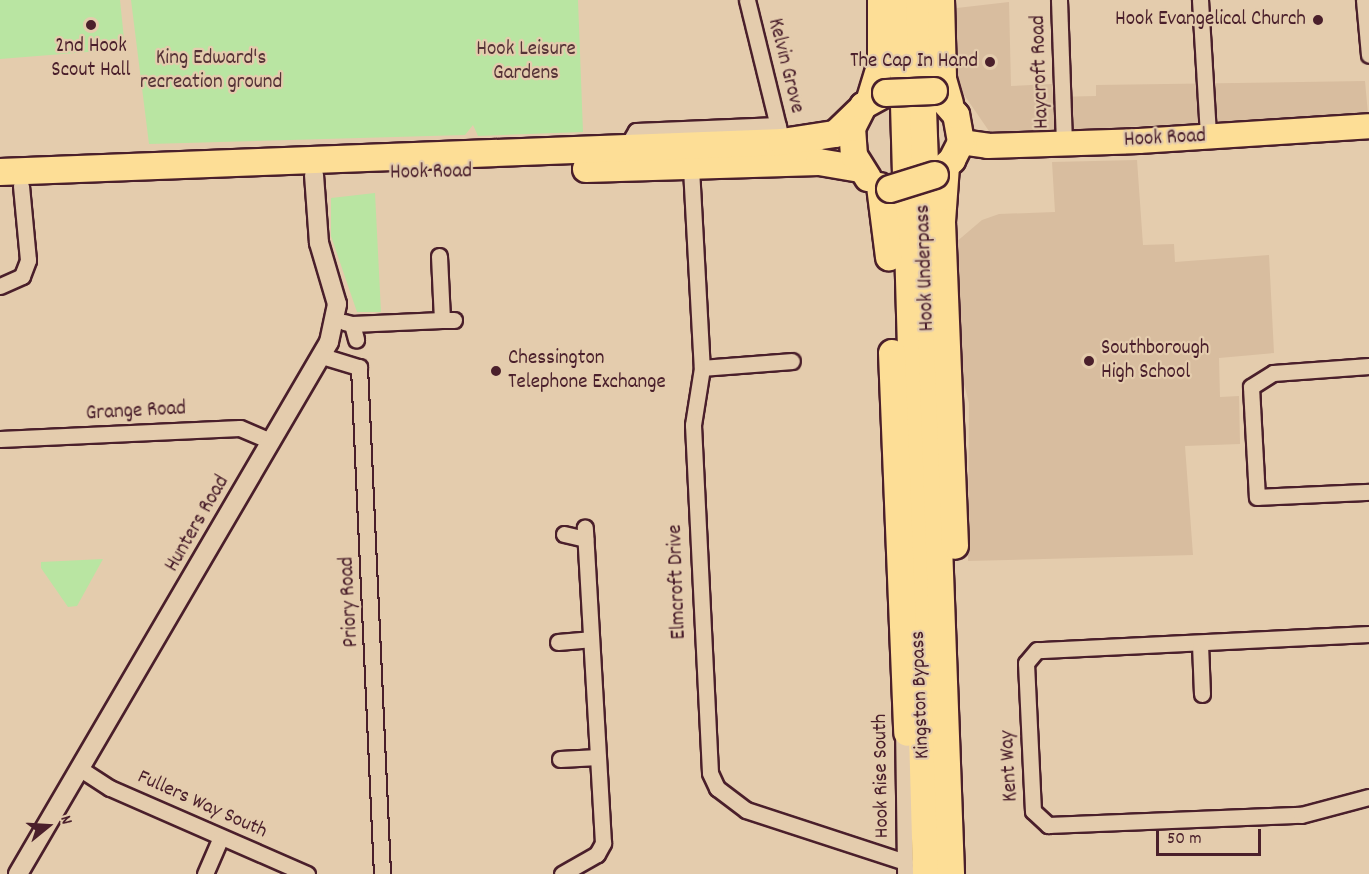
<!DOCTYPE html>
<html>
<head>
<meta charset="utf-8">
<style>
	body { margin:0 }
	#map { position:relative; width:1369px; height:874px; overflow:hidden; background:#e4ccad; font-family:Dekko,sans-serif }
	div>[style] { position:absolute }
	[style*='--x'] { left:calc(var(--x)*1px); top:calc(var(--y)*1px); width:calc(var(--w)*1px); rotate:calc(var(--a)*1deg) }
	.built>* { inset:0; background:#d8bd9f }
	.green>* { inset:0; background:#b9e5a2 }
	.roads { filter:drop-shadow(2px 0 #4a1f2b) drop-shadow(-2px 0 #4a1f2b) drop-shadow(0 2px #4a1f2b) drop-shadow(0 -2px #4a1f2b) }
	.minor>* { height:15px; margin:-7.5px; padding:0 7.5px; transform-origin:7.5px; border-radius:7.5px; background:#e4ccad }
	.tertiary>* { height:18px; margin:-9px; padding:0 9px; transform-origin:9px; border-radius:9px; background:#e4ccad }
	.primary>* { height:24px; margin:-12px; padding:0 12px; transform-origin:12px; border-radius:12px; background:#fdde96 }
	.trunk>* { height:26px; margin:-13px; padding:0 13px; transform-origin:13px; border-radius:13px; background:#fdde96 }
	.bridges { filter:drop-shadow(2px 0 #4a1f2b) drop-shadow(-2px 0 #4a1f2b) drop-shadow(0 2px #4a1f2b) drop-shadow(0 -2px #4a1f2b) }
	.trunk-bridge>* { height:26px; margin:-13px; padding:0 13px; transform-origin:13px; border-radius:13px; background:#fdde96 }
	.dots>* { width:16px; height:16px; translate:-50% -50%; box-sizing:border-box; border:3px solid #e4ccad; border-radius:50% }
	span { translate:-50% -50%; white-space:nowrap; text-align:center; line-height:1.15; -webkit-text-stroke:4.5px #e4ccad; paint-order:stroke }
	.poi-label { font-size:21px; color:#4a1f2b }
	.right { translate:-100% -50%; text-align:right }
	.left { translate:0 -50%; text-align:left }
	.park-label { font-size:21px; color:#553337 }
	.street-label { font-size:21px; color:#4a1f2b }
	.north { position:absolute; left:18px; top:796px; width:60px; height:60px; -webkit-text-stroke:4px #e4ccad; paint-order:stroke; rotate:72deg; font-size:16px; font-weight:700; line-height:24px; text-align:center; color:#4a1f2b }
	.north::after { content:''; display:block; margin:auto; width:21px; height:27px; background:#4a1f2b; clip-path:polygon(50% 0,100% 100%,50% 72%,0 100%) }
	.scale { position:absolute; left:1156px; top:829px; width:105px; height:27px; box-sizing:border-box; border:3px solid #4a1f2b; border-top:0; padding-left:8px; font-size:18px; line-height:21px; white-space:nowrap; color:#4a1f2b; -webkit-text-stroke:4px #e4ccad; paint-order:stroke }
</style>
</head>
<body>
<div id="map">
	<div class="built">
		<div style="clip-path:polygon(1009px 2px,1011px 86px,1052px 84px,1053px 97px,1096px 96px,1096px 85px,1365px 81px,1368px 114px,991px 134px,956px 83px,957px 8px)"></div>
		<div style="clip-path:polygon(1137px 160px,1143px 245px,1174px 244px,1175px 262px,1269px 255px,1274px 353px,1219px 358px,1220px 397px,1239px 396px,1240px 444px,1185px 446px,1193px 555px,968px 561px,969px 403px,959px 365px,955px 243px,982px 220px,999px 214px,1055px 212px,1052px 162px)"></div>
	</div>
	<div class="green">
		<div style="clip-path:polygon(0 0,120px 0,125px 49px,0 59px)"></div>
		<div style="clip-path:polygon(131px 0,578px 0,583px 132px,478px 136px,473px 125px,465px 135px,149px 144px)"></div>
		<div style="clip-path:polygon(375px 193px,381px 312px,357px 312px,331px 236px,331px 198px)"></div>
		<div style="clip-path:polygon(103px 559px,77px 606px,68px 607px,41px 568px,41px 562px)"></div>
	</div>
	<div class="roads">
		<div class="minor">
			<div style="--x:747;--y:0;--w:138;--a:76.2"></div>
			<div style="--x:1059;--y:0;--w:143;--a:88"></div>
			<div style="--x:1200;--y:0;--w:136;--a:86.6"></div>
			<div style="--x:1364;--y:0;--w:55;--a:84.8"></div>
			<div style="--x:625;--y:150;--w:22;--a:-60"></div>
			<div style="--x:636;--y:131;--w:142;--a:-2.4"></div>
			<div style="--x:691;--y:168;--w:200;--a:86.9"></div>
			<div style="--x:702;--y:368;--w:58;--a:99"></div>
			<div style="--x:693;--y:425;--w:348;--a:87.2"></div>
			<div style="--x:710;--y:773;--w:17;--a:65"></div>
			<div style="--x:717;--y:788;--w:36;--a:37"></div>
			<div style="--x:746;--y:810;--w:167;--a:18.1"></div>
			<div style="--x:439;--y:256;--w:64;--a:87.3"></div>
			<div style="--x:442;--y:320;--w:12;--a:0"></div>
			<div style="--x:0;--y:286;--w:24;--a:-24"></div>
			<div style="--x:22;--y:276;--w:17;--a:-69"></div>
			<div style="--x:28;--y:260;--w:74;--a:-95.4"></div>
			<div style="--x:344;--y:322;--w:8;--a:14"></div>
			<div style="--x:352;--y:324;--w:16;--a:75"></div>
			<div style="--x:352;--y:324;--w:90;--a:-2.5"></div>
			<div style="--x:322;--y:356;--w:39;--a:17"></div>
			<div style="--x:359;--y:367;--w:508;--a:87.4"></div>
			<div style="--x:1369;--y:366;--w:96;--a:175.8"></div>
			<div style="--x:1273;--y:373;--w:26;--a:148"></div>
			<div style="--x:1251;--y:387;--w:110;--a:86.9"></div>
			<div style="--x:1257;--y:497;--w:112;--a:-2.6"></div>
			<div style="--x:702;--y:368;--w:90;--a:-4.4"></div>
			<div style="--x:0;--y:439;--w:240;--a:-2.6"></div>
			<div style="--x:240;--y:428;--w:34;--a:23"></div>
			<div style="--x:564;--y:534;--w:22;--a:13"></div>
			<div style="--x:1369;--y:634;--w:332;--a:177.2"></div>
			<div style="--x:1037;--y:650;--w:17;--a:130"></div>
			<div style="--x:1026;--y:663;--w:148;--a:87.3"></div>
			<div style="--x:1033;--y:811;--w:21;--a:43"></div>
			<div style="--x:1048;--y:825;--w:253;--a:-2.3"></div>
			<div style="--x:1301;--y:815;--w:70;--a:-14.8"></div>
			<div style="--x:558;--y:642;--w:32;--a:-5"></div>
			<div style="--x:1200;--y:644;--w:50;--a:87.7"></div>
			<div style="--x:903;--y:724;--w:150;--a:89.2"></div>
			<div style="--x:560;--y:759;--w:38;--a:-3"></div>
			<div style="--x:82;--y:770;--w:33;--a:33"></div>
			<div style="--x:110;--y:788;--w:215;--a:23.6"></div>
			<div style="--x:205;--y:874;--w:40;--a:-66.6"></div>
			<div style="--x:562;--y:874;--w:40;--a:-29.7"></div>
			<div style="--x:597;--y:854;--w:13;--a:-61"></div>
			<div style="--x:603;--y:843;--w:316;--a:-93.3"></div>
		</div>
		<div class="tertiary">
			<div style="--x:18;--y:874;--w:616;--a:-59.69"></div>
			<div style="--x:329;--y:342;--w:39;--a:-78"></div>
			<div style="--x:337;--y:304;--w:64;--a:-106.4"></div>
			<div style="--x:319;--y:243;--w:68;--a:-94.2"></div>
		</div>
		<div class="primary">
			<div style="--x:961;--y:142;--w:27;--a:8"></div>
			<div style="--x:988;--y:146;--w:151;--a:-1.9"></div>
			<div style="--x:1139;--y:141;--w:230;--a:-3.7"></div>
		</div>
		<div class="trunk">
			<div style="--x:901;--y:0;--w:874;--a:88.36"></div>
			<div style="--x:919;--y:0;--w:875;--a:87.9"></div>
			<div style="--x:941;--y:0;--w:79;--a:88.5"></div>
			<div style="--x:943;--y:79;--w:25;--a:74"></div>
			<div style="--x:870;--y:99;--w:37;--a:-73"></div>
			<div style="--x:881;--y:64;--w:64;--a:-90"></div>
			<div style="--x:946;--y:166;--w:56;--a:94.1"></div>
			<div style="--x:942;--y:222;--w:324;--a:87.7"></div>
			<div style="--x:586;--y:169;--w:233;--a:-1.7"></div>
			<div style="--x:819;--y:162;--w:43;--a:9.5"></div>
			<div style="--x:0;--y:172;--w:783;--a:-2.2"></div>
			<div style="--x:782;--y:142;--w:54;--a:-8.6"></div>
			<div style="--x:835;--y:134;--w:32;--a:-44"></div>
			<div style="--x:935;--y:175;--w:23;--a:-41"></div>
			<div style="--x:952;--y:160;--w:20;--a:-63"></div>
			<div style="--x:961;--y:142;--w:27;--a:-100"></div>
			<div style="--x:956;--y:115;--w:28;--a:-131"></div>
			<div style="--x:868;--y:178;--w:26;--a:-122"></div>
			<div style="--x:854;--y:156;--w:28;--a:-94"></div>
			<div style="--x:852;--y:128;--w:25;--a:-63"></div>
			<div style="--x:863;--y:106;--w:26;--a:-29"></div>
			<div style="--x:880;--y:186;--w:72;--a:82.8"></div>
			<div style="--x:892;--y:353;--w:380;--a:87.7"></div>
		</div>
	</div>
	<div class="bridges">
		<div class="trunk-bridge">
			<div style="--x:886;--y:93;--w:48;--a:-2.4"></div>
			<div style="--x:890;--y:189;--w:47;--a:-17.3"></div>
		</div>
	</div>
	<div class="dots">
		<div style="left:1318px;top:20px;background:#4a1f2b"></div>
		<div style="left:91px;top:25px;background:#4a1f2b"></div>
		<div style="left:990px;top:62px;background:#4a1f2b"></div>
		<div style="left:1089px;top:361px;background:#4a1f2b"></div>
		<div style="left:496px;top:371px;background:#4a1f2b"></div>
	</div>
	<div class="poi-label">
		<span class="right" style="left:1306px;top:20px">Hook Evangelical Church</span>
		<span style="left:91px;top:59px">2nd Hook<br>Scout Hall</span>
		<span class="right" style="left:978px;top:62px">The Cap In Hand</span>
		<span class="left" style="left:1101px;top:361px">Southborough<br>High School</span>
		<span class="left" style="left:508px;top:371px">Chessington<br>Telephone Exchange</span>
	</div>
	<div class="park-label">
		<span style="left:526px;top:62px">Hook Leisure<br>Gardens</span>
		<span style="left:211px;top:71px">King Edward's<br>recreation ground</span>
	</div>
	<div class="street-label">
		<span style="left:785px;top:66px;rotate:76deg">Kelvin Grove</span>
		<span style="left:1041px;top:72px;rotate:-92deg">Haycroft Road</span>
		<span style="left:1165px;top:139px;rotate:-3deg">Hook Road</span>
		<span style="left:431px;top:173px;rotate:-1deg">Hook Road</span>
		<span style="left:926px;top:268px;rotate:-92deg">Hook Underpass</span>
		<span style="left:136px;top:412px;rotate:-3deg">Grange Road</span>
		<span style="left:198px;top:524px;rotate:-60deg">Hunters Road</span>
		<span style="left:678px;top:582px;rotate:-92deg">Elmcroft Drive</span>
		<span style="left:350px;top:602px;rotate:-93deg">Priory Road</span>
		<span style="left:921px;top:695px;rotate:-92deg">Kingston Bypass</span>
		<span style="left:1010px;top:766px;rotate:-93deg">Kent Way</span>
		<span style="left:882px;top:776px;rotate:-91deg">Hook Rise South</span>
		<span style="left:202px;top:805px;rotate:24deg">Fullers Way South</span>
	</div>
	<div class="north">N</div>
	<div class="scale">50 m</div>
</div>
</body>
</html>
